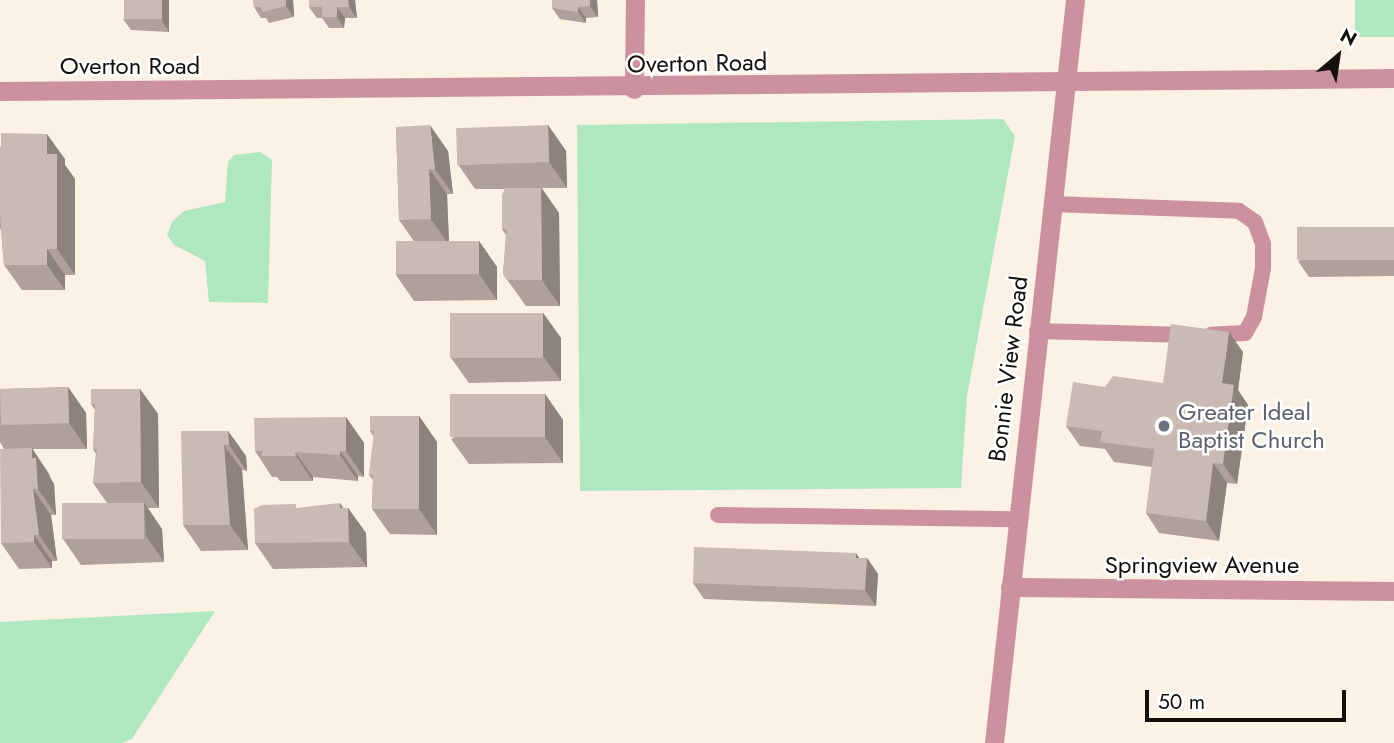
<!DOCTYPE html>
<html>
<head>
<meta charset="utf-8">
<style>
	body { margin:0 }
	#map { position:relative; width:1394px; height:743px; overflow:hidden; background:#fbf1e5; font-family:Jost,sans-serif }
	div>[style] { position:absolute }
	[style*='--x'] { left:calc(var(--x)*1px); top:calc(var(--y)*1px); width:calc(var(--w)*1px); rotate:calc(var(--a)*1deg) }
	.green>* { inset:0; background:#afe7c1; transform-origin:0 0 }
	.service>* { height:16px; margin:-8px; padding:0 8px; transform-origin:8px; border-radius:8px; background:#cc919e }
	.minor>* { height:19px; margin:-9.5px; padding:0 9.5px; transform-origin:9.5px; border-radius:9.5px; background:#cc919e }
	.tertiary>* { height:19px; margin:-9.5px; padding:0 9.5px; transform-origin:9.5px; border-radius:9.5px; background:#cc919e }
	.wall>* { inset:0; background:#aea09b }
	.shaded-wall>* { inset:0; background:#8d827e }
	.building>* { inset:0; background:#cabab4; transform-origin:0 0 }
	.dots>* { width:19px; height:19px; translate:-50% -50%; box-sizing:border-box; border:4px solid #fff; border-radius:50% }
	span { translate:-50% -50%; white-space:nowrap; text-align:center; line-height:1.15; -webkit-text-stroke:5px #fff; paint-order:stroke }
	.street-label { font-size:24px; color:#130f0b }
	.worship-label { font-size:24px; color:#5b616d }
	.left { translate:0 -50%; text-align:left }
	.north { position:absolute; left:1303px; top:21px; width:70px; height:70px; -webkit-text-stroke:5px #fff; paint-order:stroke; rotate:29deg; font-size:19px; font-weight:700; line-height:28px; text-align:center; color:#130f0b }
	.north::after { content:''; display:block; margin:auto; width:24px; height:32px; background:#130f0b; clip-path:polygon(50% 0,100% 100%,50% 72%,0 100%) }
	.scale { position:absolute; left:1145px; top:690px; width:201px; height:32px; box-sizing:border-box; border:4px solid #130f0b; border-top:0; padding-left:9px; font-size:21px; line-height:24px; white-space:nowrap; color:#130f0b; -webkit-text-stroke:5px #fff; paint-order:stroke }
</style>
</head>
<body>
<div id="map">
	<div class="green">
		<div style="left:1355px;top:0;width:39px;height:37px"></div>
		<div style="clip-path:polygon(1003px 119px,1015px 136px,967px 396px,961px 488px,580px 491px,577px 125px)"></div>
		<div style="clip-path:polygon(260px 152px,272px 160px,268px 303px,209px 302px,205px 261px,174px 245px,167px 235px,172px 222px,184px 211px,225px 202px,228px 162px,234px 155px)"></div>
		<div style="clip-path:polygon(215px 611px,132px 739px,122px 743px,0 743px,0 622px)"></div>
	</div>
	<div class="service">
		<div style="--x:1052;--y:204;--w:187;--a:2.1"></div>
		<div style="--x:1239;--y:211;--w:19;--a:35"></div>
		<div style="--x:1255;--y:222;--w:23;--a:70"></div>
		<div style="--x:1263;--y:244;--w:24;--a:90"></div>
		<div style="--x:1263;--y:268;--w:50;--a:100.4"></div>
		<div style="--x:1254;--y:317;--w:18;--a:119"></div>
		<div style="--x:1245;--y:333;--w:34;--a:177"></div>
		<div style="--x:1037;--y:331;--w:152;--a:1.5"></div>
		<div style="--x:718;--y:515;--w:297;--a:0.8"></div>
	</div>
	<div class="minor">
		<div style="--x:634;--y:89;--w:89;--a:-89.4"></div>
		<div style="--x:1010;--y:587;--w:384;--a:0.6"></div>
	</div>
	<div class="tertiary">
		<div style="--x:0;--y:91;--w:1394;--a:-0.53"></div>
		<div style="--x:994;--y:743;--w:747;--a:-83.78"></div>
	</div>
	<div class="wall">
		<div style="clip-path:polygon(169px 0,169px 32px,131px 30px,123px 19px)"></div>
		<div style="clip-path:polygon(253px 0,293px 0,294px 17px,269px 23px,266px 18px,261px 18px,254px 7px)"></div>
		<div style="clip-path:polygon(355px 0,357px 18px,345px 18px,344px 28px,329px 28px,322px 18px,317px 18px,309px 7px)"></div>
		<div style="clip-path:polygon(552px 0,597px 0,598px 17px,586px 18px,586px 23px,560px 19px,552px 8px)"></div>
		<div style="clip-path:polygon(548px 125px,566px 151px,567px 188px,542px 188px,559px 213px,560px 306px,526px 306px,503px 274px,506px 235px,502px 229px,505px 189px,475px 189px,457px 163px)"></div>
		<div style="clip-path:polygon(396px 127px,448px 151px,453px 194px,447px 194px,449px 241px,479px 241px,497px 267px,497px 300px,414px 301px,396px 275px,414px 241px,399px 220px)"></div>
		<div style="clip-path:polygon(0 147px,65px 159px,65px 165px,75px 179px,75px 275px,65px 275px,65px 290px,22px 290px,4px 265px,1px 230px,0 228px)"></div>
		<div style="clip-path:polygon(1394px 227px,1394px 276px,1309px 277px,1298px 261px)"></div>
		<div style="clip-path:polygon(543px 313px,561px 338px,561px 381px,469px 383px,451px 358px)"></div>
		<div style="clip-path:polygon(1243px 352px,1238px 390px,1248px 405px,1237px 484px,1227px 483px,1219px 541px,1159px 533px,1146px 513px,1152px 467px,1114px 462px,1105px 449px,1080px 446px,1066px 426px,1105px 387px,1163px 383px)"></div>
		<div style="clip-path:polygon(68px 387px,86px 413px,87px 449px,32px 449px,49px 474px,50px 477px,54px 484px,56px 515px,51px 515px,57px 561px,52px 561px,52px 568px,19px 569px,1px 543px,4px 449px,0 442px,0 389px)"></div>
		<div style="clip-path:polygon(140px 389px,158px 414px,159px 508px,148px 508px,162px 529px,164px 562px,81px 565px,63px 539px,107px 503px,93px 483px,96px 454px,93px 449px,95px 410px,91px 404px)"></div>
		<div style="clip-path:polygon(545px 394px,563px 420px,563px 463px,469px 464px,451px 439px)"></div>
		<div style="clip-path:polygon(419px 416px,437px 442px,437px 535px,390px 534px,372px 509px,373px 480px,369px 475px,374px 437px,370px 431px)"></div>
		<div style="clip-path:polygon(346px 417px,364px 443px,364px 477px,358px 476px,358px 481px,313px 477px,313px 481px,280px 481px,277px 477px,272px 477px,255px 451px)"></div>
		<div style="clip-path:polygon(228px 431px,246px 456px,247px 471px,242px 470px,248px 550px,201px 551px,183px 525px)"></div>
		<div style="clip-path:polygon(299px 508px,348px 508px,366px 533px,367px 567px,273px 569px,255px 543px)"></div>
		<div style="clip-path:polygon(860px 558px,867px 558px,878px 574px,876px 606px,704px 599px,693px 583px)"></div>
	</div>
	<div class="shaded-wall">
		<div style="clip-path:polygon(162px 0,169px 0,169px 32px,162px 21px)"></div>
		<div style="clip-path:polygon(286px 0,293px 0,294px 17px,286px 6px)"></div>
		<div style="clip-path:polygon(348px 0,355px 0,357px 18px,349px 7px)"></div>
		<div style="clip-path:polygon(590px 0,597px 0,598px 17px,590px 6px)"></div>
		<div style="clip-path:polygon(337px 7px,345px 18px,344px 28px,337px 17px)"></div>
		<div style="clip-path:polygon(578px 7px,586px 18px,586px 23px,578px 12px)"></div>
		<div style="clip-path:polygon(430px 125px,448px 151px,453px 194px,435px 169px)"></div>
		<div style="clip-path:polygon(548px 125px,566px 151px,567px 188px,549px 162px)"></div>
		<div style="clip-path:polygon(47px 134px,65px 159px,65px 165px,75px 179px,75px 275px,57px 249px,47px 154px)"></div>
		<div style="clip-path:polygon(429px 169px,447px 194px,449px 245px,431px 219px)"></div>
		<div style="clip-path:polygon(541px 188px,559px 213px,560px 306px,542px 280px)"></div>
		<div style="clip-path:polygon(479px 241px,497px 267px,497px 300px,479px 274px)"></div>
		<div style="clip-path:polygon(47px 249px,65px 275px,65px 290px,47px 265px)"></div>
		<div style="clip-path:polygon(543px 313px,561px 338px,561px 381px,543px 356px)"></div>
		<div style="clip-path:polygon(1229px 332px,1243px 352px,1238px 390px,1248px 405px,1237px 484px,1223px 464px,1222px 383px)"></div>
		<div style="clip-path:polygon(68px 387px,86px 413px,87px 449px,69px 423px)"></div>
		<div style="clip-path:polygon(140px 389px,158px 414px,159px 508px,141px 482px)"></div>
		<div style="clip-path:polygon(545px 394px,563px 420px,563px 463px,545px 437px)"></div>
		<div style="clip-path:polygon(419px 416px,437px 442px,437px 535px,419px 509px)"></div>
		<div style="clip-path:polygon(346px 417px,364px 443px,364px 477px,346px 451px)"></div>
		<div style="clip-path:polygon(228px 431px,246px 456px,247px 471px,229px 445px)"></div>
		<div style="clip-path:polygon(224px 445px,242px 470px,248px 550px,230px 525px)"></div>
		<div style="clip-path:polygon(32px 448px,49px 474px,50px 477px,54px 484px,56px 515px,38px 489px,32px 458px)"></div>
		<div style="clip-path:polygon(340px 451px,358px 476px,358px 481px,340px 455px)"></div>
		<div style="clip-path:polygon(295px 452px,313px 477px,313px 481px,296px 456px)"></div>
		<div style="clip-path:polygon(1213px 463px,1227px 483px,1219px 541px,1206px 521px)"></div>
		<div style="clip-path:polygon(33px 489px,51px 515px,57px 561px,39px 535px)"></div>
		<div style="clip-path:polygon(144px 503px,162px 529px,164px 562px,146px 536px)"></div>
		<div style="clip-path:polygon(340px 503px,348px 515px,348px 508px,366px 533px,367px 567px,349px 542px,340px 508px)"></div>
		<div style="clip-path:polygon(34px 535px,52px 561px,52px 568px,34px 542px)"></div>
		<div style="clip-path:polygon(856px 553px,866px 568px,867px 558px,878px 574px,876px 606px,865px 590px,856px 558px)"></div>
	</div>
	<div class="building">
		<div style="left:124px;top:0;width:38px;height:19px"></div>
		<div style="clip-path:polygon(253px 0,286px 0,286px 6px,262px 12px,261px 7px,254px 7px)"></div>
		<div style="clip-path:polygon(309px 0,348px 0,349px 7px,337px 7px,337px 17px,322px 17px,322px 7px,309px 7px)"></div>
		<div style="clip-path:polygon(552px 0,590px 0,590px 6px,578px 7px,578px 12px,552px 8px)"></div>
		<div style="clip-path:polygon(430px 125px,435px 169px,429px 169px,431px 219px,399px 220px,396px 127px)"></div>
		<div style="left:548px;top:125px;width:37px;height:92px;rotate:88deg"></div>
		<div style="clip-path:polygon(1px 133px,47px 134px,47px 154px,57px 154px,57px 249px,47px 249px,47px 265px,4px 265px,0 213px,0 147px,1px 147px)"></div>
		<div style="clip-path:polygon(505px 188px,541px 188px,542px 280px,508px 280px,503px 274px,507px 229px,502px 229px,502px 195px)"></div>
		<div style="left:1394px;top:227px;width:33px;height:97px;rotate:90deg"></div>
		<div style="left:479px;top:241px;width:33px;height:83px;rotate:90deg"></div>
		<div style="left:450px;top:313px;width:93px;height:45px"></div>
		<div style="clip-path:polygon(1171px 324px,1229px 332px,1222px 383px,1234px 385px,1223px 464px,1213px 463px,1206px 521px,1146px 513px,1154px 449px,1100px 442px,1102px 431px,1066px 426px,1073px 382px,1105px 387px,1113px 376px,1163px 383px)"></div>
		<div style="left:68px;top:387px;width:36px;height:68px;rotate:88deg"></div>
		<div style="clip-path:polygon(91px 389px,140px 389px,141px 482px,93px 483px,97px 449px,93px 449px,95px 404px,91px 404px)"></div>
		<div style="left:545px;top:394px;width:43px;height:95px;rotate:90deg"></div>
		<div style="clip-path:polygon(370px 416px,419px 416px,419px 509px,372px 509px,373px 475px,369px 475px,374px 431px,370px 431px)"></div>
		<div style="clip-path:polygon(346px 417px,346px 451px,340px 451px,340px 455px,295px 452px,296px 456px,262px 456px,262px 451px,255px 451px,254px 418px)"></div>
		<div style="clip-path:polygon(181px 431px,228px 431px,229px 445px,224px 445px,230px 525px,183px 525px)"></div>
		<div style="clip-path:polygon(32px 448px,32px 458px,36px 458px,38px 489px,33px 489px,39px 535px,34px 535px,34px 542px,1px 543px,0 449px)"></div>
		<div style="left:62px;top:503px;width:82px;height:36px"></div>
		<div style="clip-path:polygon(340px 503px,340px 508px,348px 508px,349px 542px,255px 543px,254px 509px,262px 505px,296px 504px,296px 508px)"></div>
		<div style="clip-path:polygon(694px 547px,856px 553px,856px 558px,867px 558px,865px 590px,693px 583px)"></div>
	</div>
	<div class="dots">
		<div style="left:1164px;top:426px;background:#6b7280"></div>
	</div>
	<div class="street-label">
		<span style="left:697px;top:63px;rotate:-1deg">Overton Road</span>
		<span style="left:130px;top:66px">Overton Road</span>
		<span style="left:1008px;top:369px;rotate:-83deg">Bonnie View Road</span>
		<span style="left:1202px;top:565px">Springview Avenue</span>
	</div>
	<div class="worship-label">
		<span class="left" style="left:1178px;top:426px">Greater Ideal<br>Baptist Church</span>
	</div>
	<div class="north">N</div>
	<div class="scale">50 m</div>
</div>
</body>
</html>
